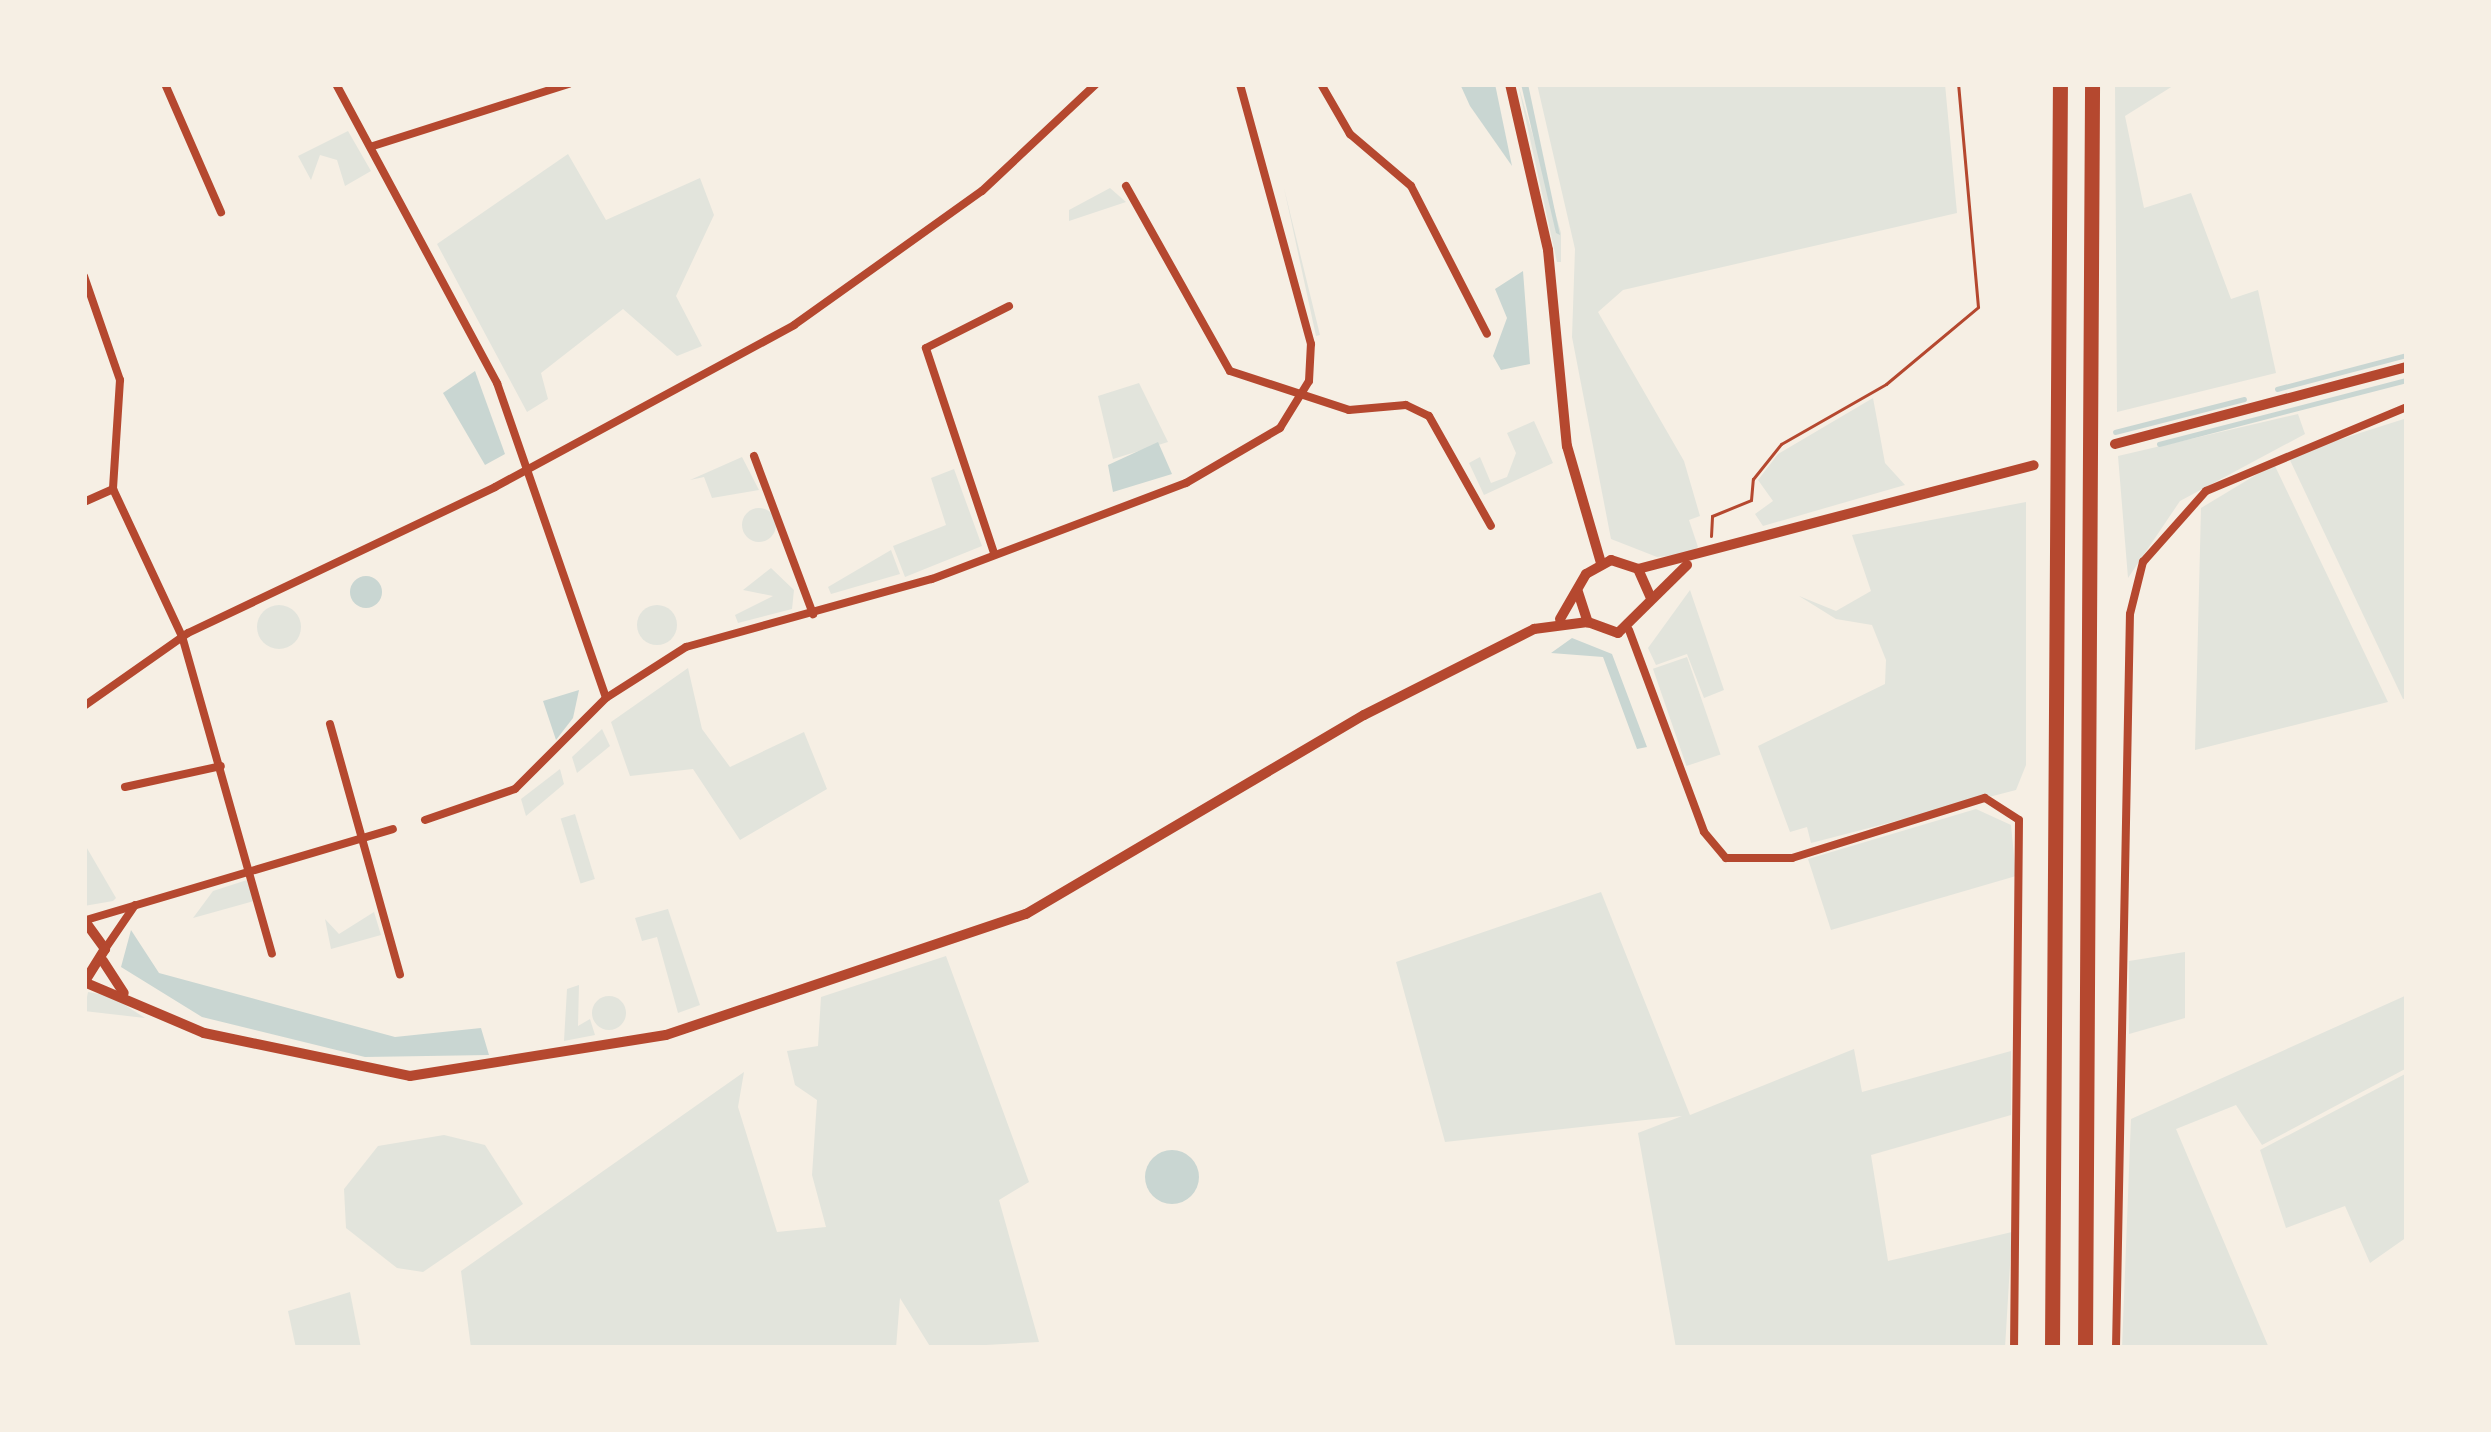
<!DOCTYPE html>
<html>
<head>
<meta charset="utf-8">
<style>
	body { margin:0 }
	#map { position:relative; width:2491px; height:1432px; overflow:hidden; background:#f6efe4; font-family:"Archivo Narrow",sans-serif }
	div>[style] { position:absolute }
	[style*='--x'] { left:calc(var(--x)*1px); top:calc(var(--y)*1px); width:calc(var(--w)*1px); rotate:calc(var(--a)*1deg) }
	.green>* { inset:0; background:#e2e4dc; transform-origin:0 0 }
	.round { border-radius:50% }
	.water>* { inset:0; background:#c9d6d2 }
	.stream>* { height:4.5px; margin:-2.25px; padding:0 2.25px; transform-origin:2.25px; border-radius:2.25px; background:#c9d6d2 }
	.path>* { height:3px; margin:-1.5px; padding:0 1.5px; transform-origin:1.5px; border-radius:1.5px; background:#b5482f }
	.minor>* { height:8px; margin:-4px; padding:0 4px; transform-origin:4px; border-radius:4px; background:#b5482f }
	.tertiary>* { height:10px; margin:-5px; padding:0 5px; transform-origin:5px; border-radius:5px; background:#b5482f }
	.secondary>* { height:10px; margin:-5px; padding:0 5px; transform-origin:5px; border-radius:5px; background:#b5482f }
	.motorway>* { height:15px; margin:-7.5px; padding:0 7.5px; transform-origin:7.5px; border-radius:7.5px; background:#b5482f }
	span { translate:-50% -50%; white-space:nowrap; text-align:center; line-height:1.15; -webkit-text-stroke:12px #f6efe4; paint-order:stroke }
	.frame { position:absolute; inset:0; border:87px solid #f6efe4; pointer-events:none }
</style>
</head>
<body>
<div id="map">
	<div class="green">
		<div style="clip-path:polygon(1518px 84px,1561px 233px,1561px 262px,1557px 262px)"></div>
		<div style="clip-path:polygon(1537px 84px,1945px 84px,1957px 213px,1623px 290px,1598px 312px,1684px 461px,1700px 516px,1689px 520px,1698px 547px,1688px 554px,1657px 557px,1611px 539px,1572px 337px,1575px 249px)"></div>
		<div style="clip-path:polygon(2115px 84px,2176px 84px,2125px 116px,2144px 208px,2191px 193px,2231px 299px,2258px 290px,2276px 373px,2117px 412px)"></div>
		<div style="clip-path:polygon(348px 131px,371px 171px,345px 186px,337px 160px,320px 155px,311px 180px,298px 156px)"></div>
		<div style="clip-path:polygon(568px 154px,606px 220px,700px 178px,714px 215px,676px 296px,702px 346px,677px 356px,623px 309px,541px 373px,548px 399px,527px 412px,437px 244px)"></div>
		<div style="clip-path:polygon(1110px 188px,1126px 202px,1069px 221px,1069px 210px)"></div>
		<div style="clip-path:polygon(1284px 188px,1295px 233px,1320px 335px,1316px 336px)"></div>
		<div style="clip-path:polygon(1139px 383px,1168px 442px,1113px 459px,1098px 396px)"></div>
		<div style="clip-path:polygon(1873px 398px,1885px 463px,1905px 485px,1763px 526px,1755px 514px,1773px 501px,1758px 480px,1778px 454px)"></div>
		<div style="clip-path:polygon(2298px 414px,2305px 434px,2180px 501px,2128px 578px,2118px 456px)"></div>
		<div style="clip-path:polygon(2407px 418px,2407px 698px,2403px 699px,2288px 456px)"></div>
		<div style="clip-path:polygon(1534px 421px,1553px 463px,1484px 495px,1469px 463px,1480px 457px,1491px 483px,1507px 477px,1516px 453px,1507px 433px)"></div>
		<div style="clip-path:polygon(742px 457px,759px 490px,712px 498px,704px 477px,690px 480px)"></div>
		<div style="clip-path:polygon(2274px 464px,2388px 702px,2195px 750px,2201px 508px)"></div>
		<div style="clip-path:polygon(954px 469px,982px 546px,905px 577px,893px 546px,946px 525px,931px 478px)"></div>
		<div style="clip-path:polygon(2026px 502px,2026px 765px,2016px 790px,1811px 843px,1807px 827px,1790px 832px,1758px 746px,1885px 684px,1886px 660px,1872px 625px,1836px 619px,1799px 596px,1836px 611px,1871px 591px,1852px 535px)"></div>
		<div class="round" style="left:742px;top:508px;width:34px;height:34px"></div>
		<div style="clip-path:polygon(891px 550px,900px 574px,831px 594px,828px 587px)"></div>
		<div style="clip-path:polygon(771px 568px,794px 590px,792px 609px,738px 623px,735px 615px,773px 596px,743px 590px)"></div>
		<div style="clip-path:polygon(1690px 590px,1724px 690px,1704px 698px,1687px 654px,1656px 665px,1648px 648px)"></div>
		<div class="round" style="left:257px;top:605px;width:44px;height:44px"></div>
		<div class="round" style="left:637px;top:605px;width:40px;height:40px"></div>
		<div style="left:1687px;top:657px;width:103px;height:36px;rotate:71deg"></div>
		<div style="clip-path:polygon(688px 668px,702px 729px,730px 767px,804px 732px,827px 789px,740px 840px,693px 769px,630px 776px,611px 722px)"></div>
		<div style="clip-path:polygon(602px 729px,610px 746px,577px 773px,572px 757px)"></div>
		<div style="clip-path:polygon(560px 769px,564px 784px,526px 816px,521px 799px)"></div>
		<div style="clip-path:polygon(1976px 809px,2011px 825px,2016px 876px,1831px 930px,1808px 859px)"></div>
		<div style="left:575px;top:814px;width:68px;height:15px;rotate:73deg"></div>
		<div style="clip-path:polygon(84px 843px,116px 898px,113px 901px,84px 906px)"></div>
		<div style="clip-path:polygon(247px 880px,254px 901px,193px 918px,213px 891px)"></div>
		<div style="clip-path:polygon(1601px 892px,1690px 1115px,1854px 1049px,1862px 1092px,2011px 1051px,2011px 1115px,1871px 1155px,1888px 1261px,2012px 1232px,2005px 1348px,1676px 1348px,1638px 1133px,1682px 1116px,1445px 1142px,1396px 962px)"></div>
		<div style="clip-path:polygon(668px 909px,700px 1005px,678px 1013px,657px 937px,642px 941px,635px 918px)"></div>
		<div style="clip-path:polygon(374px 912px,381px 935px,331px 949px,325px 919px,339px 934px)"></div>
		<div style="clip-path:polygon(2185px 952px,2185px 1018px,2129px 1034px,2129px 961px)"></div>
		<div style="clip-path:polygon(946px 956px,1029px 1182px,999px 1200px,1039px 1342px,931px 1348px,900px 1298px,896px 1348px,471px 1348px,461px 1271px,744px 1072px,738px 1107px,777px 1232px,826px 1227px,812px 1175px,817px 1100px,795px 1085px,787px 1051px,818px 1046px,821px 997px)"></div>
		<div style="clip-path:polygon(579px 985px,578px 1026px,590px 1019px,595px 1035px,564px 1041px,567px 989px)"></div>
		<div style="clip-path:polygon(88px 992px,111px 996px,145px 1018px,84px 1011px)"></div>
		<div style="clip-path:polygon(2407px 995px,2407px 1068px,2262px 1145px,2236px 1105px,2176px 1129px,2269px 1348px,2122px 1348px,2131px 1119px)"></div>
		<div class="round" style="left:592px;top:996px;width:34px;height:34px"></div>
		<div style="clip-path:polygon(2407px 1073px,2407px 1237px,2370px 1263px,2345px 1206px,2286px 1228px,2260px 1150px)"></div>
		<div style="clip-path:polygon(444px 1135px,485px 1145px,523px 1204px,423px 1272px,397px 1268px,346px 1228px,344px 1189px,378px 1146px)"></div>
		<div style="clip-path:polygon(350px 1292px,361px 1348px,296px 1348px,288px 1311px)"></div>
	</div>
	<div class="water">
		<div style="clip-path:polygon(1460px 84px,1495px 84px,1512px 166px,1470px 106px)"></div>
		<div style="clip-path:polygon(1521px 84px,1528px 84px,1560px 235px,1556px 233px)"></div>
		<div style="clip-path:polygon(1523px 271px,1530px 364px,1501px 370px,1493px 356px,1507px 318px,1495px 289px)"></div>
		<div style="clip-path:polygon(475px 371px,505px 454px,485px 465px,443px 393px)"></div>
		<div style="clip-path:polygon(1158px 442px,1172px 474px,1113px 492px,1108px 465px)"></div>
		<div class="round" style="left:350px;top:576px;width:32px;height:32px"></div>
		<div style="clip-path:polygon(1572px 638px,1612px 654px,1647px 747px,1637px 749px,1603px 657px,1551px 653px)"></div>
		<div style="clip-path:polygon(579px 690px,573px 718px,556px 740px,543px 701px)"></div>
		<div style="clip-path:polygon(131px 930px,159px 973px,395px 1037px,481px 1028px,489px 1055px,365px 1057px,202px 1017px,121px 967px)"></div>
		<div class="round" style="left:1145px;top:1150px;width:54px;height:54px"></div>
	</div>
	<div class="stream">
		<div style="--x:2277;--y:389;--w:134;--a:-14.7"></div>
		<div style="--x:2115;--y:432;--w:133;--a:-14.3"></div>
		<div style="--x:2159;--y:444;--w:256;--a:-14.5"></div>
	</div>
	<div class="path">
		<div style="--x:1711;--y:536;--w:20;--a:-87"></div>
		<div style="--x:1712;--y:516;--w:42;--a:-22.3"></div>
		<div style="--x:1751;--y:500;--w:21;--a:-85"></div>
		<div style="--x:1753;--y:479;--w:45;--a:-51.3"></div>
		<div style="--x:1781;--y:444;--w:121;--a:-29.7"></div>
		<div style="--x:1886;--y:384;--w:120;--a:-39.9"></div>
		<div style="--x:1978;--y:307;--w:224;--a:-95.1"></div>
	</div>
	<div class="minor">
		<div style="--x:165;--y:84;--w:140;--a:66.4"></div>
		<div style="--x:336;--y:84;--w:340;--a:61.7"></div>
		<div style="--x:497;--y:383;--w:333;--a:70.9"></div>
		<div style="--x:606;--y:698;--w:95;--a:-32.5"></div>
		<div style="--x:686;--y:647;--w:255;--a:-15.5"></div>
		<div style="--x:932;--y:579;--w:272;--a:-20.7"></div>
		<div style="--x:1186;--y:483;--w:109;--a:-30.3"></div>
		<div style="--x:1280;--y:428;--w:55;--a:-58.3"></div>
		<div style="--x:1309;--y:381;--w:37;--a:-87"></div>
		<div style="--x:1311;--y:344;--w:270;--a:-105.3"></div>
		<div style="--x:1321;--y:84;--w:58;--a:59.9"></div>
		<div style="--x:1350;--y:134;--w:80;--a:40.4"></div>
		<div style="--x:1411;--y:186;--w:166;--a:62.8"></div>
		<div style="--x:373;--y:146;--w:206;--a:-17.6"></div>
		<div style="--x:1126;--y:186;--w:212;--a:60.7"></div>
		<div style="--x:1230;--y:371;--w:125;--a:18.1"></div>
		<div style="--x:1349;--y:410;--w:57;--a:-5"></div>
		<div style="--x:1406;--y:405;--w:25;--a:26"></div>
		<div style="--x:1429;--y:416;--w:126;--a:60.6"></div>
		<div style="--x:84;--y:276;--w:110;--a:70.9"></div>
		<div style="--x:120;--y:380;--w:109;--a:93.7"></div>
		<div style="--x:754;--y:456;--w:169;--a:69.5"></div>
		<div style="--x:84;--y:502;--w:32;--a:-24"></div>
		<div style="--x:113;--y:489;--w:162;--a:64.9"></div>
		<div style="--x:182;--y:636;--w:330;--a:74.2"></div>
		<div style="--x:994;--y:553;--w:216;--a:-108.4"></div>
		<div style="--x:926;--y:348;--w:93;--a:-26.8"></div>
		<div style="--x:1629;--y:630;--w:215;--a:69.6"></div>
		<div style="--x:1704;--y:832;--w:34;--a:50"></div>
		<div style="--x:1726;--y:858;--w:66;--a:0"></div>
		<div style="--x:1792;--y:858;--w:202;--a:-17.3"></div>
		<div style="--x:1985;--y:798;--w:40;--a:32.9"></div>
		<div style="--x:2019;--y:820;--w:528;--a:90.54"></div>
		<div style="--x:84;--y:706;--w:127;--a:-35.1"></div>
		<div style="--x:188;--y:633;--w:340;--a:-25.4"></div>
		<div style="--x:495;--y:487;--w:340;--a:-28.4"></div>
		<div style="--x:794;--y:325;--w:231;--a:-35.5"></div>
		<div style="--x:982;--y:191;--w:156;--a:-43.2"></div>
		<div style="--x:330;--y:724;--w:260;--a:74.4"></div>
		<div style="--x:125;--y:787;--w:98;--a:-12.3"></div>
		<div style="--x:425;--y:820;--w:95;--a:-19"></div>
		<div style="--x:515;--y:789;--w:129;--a:-45"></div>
		<div style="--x:86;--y:920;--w:320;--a:-16.5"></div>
		<div style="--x:105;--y:949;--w:53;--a:-55.7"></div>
		<div style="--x:2116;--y:1348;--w:734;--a:-88.91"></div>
		<div style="--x:2130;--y:614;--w:54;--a:-76"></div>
		<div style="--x:2143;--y:562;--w:95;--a:-48.4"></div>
		<div style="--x:2206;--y:491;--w:218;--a:-22.7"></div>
	</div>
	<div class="tertiary">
		<div style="--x:1510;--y:84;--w:170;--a:77.1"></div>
		<div style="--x:1548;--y:250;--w:197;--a:84.5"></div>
		<div style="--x:1567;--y:446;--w:122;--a:73.8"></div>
	</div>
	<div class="secondary">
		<div style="--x:2115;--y:444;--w:302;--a:-14.8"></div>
		<div style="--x:1638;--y:569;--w:409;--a:-14.7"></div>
		<div style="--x:1578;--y:592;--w:32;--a:72"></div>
		<div style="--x:1588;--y:622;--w:32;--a:20"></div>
		<div style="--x:1618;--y:633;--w:97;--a:-44.6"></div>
		<div style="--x:1560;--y:619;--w:52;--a:-60"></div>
		<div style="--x:1586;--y:574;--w:29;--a:-29"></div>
		<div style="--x:1611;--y:560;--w:28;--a:18"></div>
		<div style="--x:1638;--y:569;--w:32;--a:66"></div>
		<div style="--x:84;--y:920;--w:36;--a:54"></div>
		<div style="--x:105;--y:949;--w:39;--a:122"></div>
		<div style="--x:103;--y:961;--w:38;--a:57"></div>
		<div style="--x:84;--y:982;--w:130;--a:23"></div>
		<div style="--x:204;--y:1033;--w:210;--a:11.8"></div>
		<div style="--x:410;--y:1076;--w:259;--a:-9.1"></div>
		<div style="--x:666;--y:1035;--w:380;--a:-18.6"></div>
		<div style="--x:1026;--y:914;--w:392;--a:-30.5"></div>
		<div style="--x:1364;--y:715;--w:191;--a:-26.8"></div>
		<div style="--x:1534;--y:629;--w:54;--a:-7.4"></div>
	</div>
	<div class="motorway">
		<div style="--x:2052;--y:1348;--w:1264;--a:-89.64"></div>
		<div style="--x:2085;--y:1348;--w:1264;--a:-89.68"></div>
	</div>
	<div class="frame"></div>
</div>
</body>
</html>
